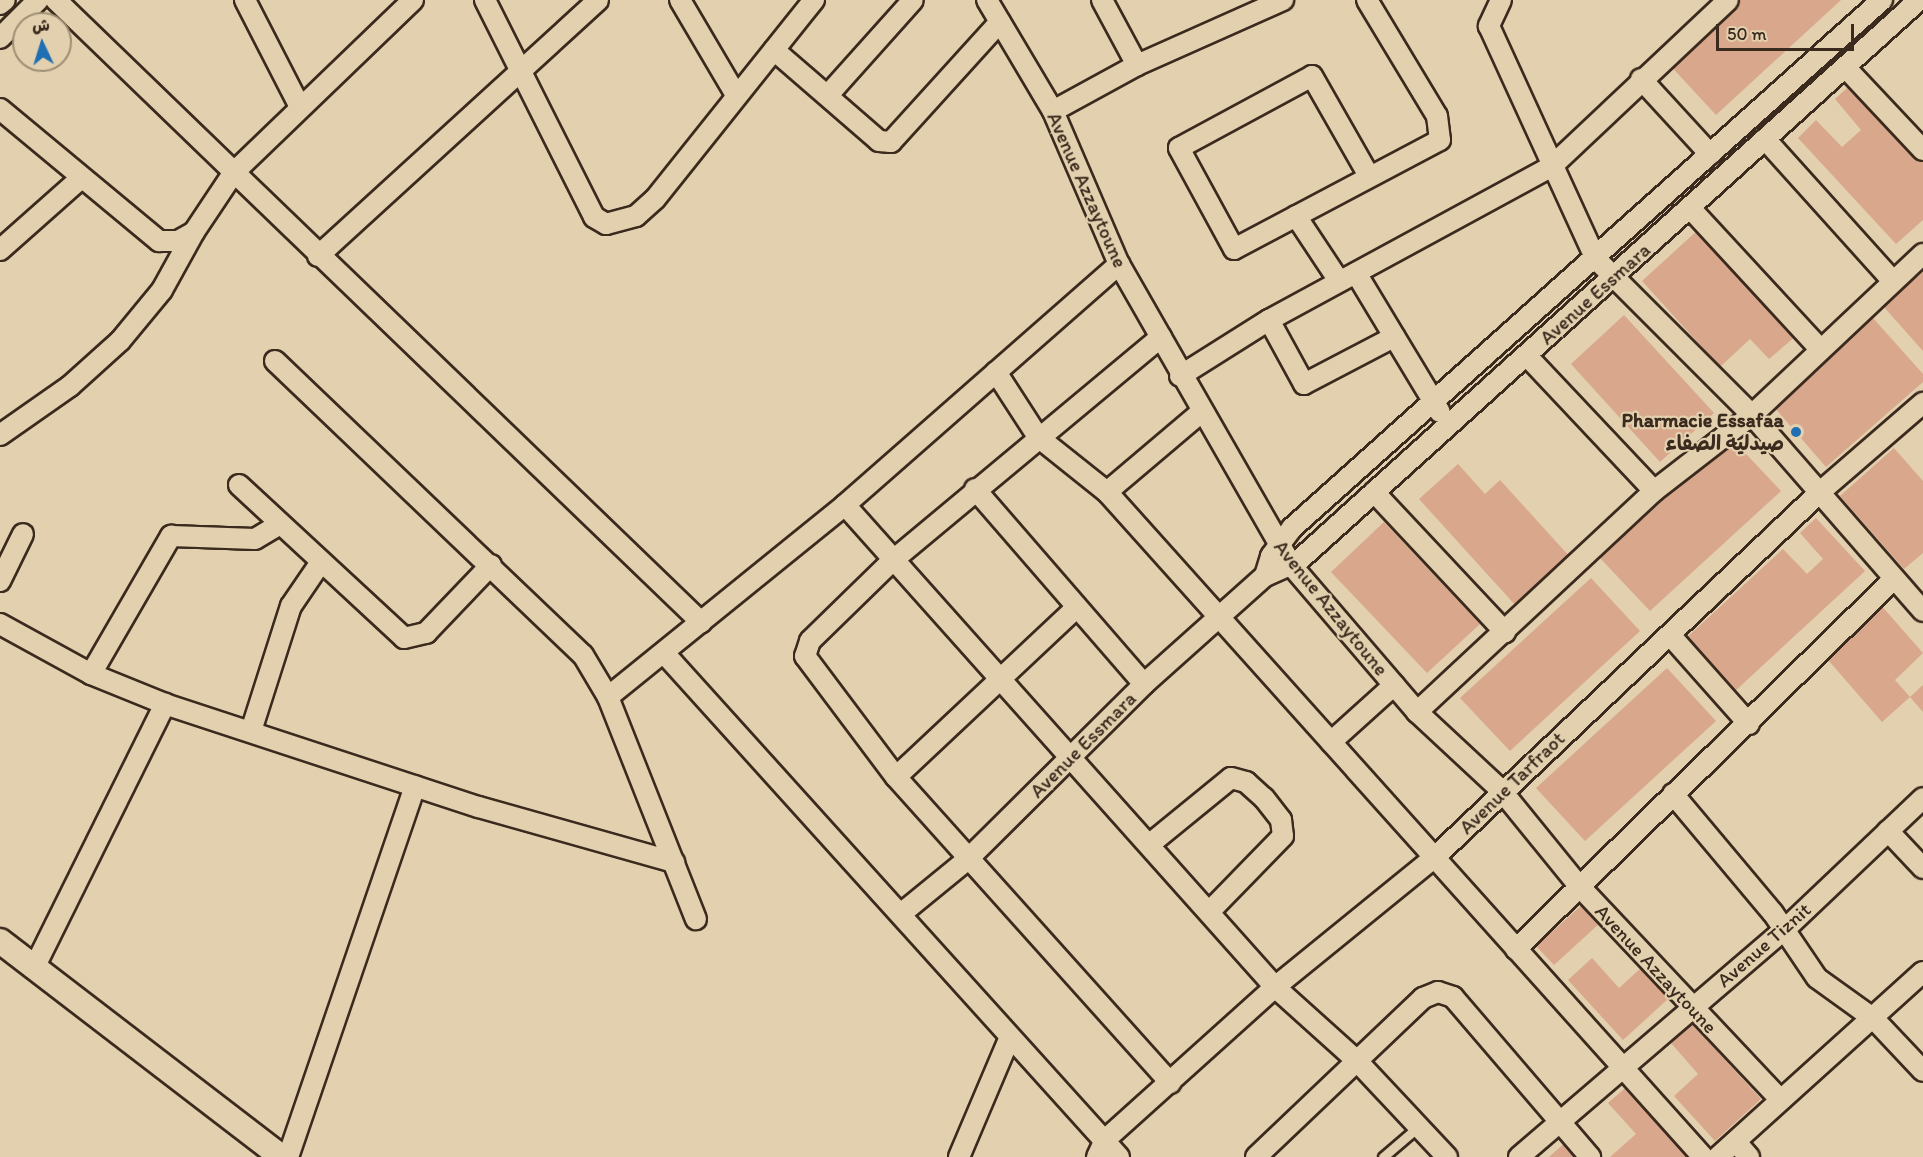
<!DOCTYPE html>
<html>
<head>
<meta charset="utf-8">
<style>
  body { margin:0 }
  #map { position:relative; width:1923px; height:1157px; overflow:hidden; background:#e2d0ae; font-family:Itim,"Playpen Sans Arabic",sans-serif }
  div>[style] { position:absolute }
  .building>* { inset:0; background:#d9a78c }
  .roads { filter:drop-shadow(2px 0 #3b2a1e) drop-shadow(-2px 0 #3b2a1e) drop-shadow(0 2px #3b2a1e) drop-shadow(0 -2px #3b2a1e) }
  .service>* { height:9px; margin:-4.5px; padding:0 4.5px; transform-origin:4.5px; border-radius:4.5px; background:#e2d0ae }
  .minor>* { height:20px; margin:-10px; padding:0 10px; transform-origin:10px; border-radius:10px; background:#e2d0ae }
  .tertiary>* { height:24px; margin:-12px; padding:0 12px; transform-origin:12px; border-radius:12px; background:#e2d0ae }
  .dots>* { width:16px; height:16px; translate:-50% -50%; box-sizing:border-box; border:3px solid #e2d0ae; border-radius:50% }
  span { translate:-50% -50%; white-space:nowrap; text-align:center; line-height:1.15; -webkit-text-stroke:4.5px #e2d0ae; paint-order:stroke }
  .street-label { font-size:20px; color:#3b2a1e }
  .poi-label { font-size:20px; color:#3b2a1e; font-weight:700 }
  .right { translate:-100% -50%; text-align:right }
  .north { position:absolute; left:12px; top:12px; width:60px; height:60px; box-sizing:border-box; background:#e2d0ae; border:2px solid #9f8e74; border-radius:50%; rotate:356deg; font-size:16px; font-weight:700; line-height:24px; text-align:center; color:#3b2a1e }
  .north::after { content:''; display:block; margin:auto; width:21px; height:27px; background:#1f6fb2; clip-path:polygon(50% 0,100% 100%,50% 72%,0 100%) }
  .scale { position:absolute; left:1716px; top:24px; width:138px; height:27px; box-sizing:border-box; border:3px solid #3b2a1e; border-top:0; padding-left:8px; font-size:18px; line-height:21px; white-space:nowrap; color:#3b2a1e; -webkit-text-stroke:4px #e2d0ae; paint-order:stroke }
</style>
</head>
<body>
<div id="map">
  <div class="building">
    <i style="clip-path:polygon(1734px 0,1841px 0,1716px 115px,1667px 62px)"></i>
    <i style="clip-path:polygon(1855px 81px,1923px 155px,1923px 220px,1896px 244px,1798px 138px,1816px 120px,1842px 147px,1861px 130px,1835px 99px)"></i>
    <i style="clip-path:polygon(1699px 229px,1796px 336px,1769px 359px,1750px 339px,1720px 367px,1642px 281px)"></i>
    <i style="clip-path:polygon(1923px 272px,1923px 351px,1883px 306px)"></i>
    <i style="clip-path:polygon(1624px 315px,1714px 413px,1660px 462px,1571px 364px)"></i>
    <i style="clip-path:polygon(1873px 318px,1923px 374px,1923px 382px,1826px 467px,1773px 406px)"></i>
    <i style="clip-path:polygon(1731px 438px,1781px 491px,1650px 611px,1600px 558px)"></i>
    <i style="clip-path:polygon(1894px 448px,1923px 481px,1923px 553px,1904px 569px,1840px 496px)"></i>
    <i style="clip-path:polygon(1458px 464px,1485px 494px,1500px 480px,1571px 558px,1517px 607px,1419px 499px)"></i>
    <i style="clip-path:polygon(1816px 518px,1865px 571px,1734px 692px,1685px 639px,1783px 549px,1807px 574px,1823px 559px,1800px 533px)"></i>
    <i style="clip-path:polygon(1384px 522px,1480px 624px,1427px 673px,1331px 572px)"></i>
    <i style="clip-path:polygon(1591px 578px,1640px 631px,1510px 751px,1460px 698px)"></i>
    <i style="clip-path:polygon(1879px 603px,1923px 653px,1895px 680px,1910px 697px,1882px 722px,1822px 653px)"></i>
    <i style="clip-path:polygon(1667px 668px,1716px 721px,1585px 841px,1536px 788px)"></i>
    <i style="clip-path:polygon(1923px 685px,1923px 712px,1910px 697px)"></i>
    <i style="clip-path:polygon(1583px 904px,1600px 923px,1554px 965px,1536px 946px)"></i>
    <i style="clip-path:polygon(1592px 958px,1619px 988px,1641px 968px,1669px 998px,1623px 1040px,1568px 980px)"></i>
    <i style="clip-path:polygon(1692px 1024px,1761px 1099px,1715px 1141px,1674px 1096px,1698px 1074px,1671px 1043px)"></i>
    <i style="clip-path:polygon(1630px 1084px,1697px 1157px,1610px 1157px,1636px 1134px,1608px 1103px)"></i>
    <i style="clip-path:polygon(1567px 1141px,1581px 1157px,1549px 1157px)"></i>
  </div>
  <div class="roads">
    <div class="service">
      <i style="left:1383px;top:1157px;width:46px;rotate:-40.6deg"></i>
    </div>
    <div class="minor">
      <i style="left:245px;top:0;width:118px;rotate:62.8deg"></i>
      <i style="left:413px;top:0;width:248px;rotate:136.1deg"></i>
      <i style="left:234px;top:172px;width:649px;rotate:43.94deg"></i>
      <i style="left:485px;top:0;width:243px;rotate:63.3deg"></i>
      <i style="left:594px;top:217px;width:14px;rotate:30deg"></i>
      <i style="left:606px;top:224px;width:31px;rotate:-15deg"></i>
      <i style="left:636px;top:216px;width:25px;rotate:-42deg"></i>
      <i style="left:655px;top:199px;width:255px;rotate:-51.4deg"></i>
      <i style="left:680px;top:0;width:110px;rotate:59.5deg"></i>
      <i style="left:987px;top:0;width:129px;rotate:59.3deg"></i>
      <i style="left:1053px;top:111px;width:167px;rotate:66.7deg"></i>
      <i style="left:1119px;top:264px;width:348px;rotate:60.2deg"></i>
      <i style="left:1292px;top:566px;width:192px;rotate:49.4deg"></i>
      <i style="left:1417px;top:712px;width:115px;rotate:42.9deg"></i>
      <i style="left:1501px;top:790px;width:124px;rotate:50.9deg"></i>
      <i style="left:1579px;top:886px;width:293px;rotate:46.7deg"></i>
      <i style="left:1102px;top:0;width:74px;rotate:61.7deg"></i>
      <i style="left:1367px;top:0;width:135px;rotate:58.9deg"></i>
      <i style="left:1437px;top:116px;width:24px;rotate:83deg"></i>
      <i style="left:1440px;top:140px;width:233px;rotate:152.1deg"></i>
      <i style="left:1234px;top:249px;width:115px;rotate:-118.6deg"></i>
      <i style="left:1179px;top:148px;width:151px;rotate:-28.4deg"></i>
      <i style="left:1312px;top:76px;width:115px;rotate:60.3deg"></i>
      <i style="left:1501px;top:0;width:29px;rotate:115deg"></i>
      <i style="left:1489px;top:26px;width:255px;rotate:65.4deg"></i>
      <i style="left:1595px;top:258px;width:222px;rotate:45deg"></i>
      <i style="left:1752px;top:415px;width:260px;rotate:48.9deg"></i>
      <i style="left:0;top:4px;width:6px;rotate:-39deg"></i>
      <i style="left:0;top:38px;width:54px;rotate:-45deg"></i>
      <i style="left:774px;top:50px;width:139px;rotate:40.9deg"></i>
      <i style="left:879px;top:141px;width:12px;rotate:5deg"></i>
      <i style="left:891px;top:142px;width:162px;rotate:-47.8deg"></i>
      <i style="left:1845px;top:67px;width:114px;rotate:46.8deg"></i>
      <i style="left:1641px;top:79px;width:102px;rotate:47.4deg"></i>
      <i style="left:828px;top:95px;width:127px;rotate:-48.2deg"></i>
      <i style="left:0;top:109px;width:207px;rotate:39.7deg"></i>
      <i style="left:159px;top:241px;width:19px"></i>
      <i style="left:178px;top:241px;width:18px;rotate:-29deg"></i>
      <i style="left:194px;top:232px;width:72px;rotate:-56.3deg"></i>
      <i style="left:234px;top:172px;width:248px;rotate:-136deg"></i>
      <i style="left:1053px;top:111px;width:96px;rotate:-28.7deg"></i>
      <i style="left:1137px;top:65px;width:160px;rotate:-24deg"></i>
      <i style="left:1765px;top:139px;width:190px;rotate:48deg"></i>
      <i style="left:1690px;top:208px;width:192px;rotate:47.3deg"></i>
      <i style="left:1296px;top:216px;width:78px;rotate:56.5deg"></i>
      <i style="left:0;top:250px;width:107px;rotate:-41.6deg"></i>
      <i style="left:318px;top:256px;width:379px;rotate:-42.4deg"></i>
      <i style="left:1356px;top:273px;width:162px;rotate:58.9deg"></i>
      <i style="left:1269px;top:320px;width:73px;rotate:61.3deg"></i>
      <i style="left:1304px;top:384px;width:102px;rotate:-27.6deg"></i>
      <i style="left:1161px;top:337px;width:349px;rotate:140.2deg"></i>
      <i style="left:893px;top:560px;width:116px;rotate:135.7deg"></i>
      <i style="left:810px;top:641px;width:16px;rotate:108deg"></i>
      <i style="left:805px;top:656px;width:151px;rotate:53.1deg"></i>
      <i style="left:896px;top:777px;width:411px;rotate:48.1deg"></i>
      <i style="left:1527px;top:356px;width:185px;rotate:46.7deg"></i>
      <i style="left:275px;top:361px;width:426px;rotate:43.7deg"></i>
      <i style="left:583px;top:655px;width:49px;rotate:59.2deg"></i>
      <i style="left:608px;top:697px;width:239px;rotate:68.4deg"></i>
      <i style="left:996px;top:372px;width:77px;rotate:57.1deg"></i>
      <i style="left:1038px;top:437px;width:88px;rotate:38.6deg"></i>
      <i style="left:1107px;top:492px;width:893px;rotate:48.13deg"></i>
      <i style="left:1180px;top:376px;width:105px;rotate:-32.2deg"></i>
      <i style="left:1269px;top:320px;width:321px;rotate:-28.5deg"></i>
      <i style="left:1551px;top:167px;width:243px;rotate:-43.3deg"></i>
      <i style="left:0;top:435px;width:85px;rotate:-35deg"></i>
      <i style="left:70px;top:386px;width:67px;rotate:-42deg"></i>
      <i style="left:120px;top:341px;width:66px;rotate:-50.5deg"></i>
      <i style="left:162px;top:290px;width:66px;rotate:-61.1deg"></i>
      <i style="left:239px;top:485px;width:225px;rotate:42.8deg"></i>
      <i style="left:404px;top:638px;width:23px;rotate:-13deg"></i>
      <i style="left:426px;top:633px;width:94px;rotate:-46.3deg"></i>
      <i style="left:975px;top:489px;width:258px;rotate:49.1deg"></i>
      <i style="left:1107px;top:492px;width:122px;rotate:-40.3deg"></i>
      <i style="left:1374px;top:492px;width:192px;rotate:46.9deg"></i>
      <i style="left:845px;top:505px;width:646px;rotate:48.26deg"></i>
      <i style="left:1275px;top:987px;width:109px;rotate:42deg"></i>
      <i style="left:1356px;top:1060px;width:133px;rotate:46.8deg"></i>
      <i style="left:1265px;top:576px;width:21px;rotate:-73deg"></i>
      <i style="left:1271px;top:556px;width:35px;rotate:-53deg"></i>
      <i style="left:1292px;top:528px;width:792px;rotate:-41.83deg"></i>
      <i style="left:0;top:581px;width:52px;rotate:-63.9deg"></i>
      <i style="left:0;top:624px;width:104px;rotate:28.8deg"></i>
      <i style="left:91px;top:674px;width:80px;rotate:22.1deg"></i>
      <i style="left:165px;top:704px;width:330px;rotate:18.2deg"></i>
      <i style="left:479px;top:807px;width:203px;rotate:15.8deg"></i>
      <i style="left:1670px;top:635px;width:119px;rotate:48.4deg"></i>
      <i style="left:664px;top:653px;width:679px;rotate:47.92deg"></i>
      <i style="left:91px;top:674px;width:160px;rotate:-59.9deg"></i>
      <i style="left:171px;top:536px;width:84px;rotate:2deg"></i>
      <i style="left:255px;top:539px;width:29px;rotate:-31deg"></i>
      <i style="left:608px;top:697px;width:305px;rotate:-39deg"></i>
      <i style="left:845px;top:505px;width:365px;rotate:-41.3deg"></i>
      <i style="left:1417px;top:712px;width:324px;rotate:-43deg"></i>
      <i style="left:1654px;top:491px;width:124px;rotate:-37.8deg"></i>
      <i style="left:1752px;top:415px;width:235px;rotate:-43.3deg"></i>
      <i style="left:251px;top:731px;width:131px;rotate:-72.3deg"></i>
      <i style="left:291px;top:606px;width:53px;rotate:-55.7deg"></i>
      <i style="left:1331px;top:742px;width:85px;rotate:-42.1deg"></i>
      <i style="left:896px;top:777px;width:248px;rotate:-43.2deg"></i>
      <i style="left:1673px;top:794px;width:155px;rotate:50deg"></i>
      <i style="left:1773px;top:913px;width:78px;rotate:55.9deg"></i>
      <i style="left:1817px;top:978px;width:70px;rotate:35.7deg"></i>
      <i style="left:1874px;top:1019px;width:71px;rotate:46.7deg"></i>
      <i style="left:1888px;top:831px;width:51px;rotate:46.6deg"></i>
      <i style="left:1150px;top:844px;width:104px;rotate:-39.2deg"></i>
      <i style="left:1231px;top:778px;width:16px;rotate:15deg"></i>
      <i style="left:1246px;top:782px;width:24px;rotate:42deg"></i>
      <i style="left:1264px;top:798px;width:28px;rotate:52deg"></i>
      <i style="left:1281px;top:820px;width:16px;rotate:83deg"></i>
      <i style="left:1283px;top:836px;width:105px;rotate:134.2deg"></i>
      <i style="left:902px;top:913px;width:85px;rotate:-39.3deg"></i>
      <i style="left:968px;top:859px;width:248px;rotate:-44.8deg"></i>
      <i style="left:1144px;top:684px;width:162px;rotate:-41.8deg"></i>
      <i style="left:1265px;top:576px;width:35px;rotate:-24deg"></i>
      <i style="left:1297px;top:562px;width:838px;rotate:-42.1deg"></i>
      <i style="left:1516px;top:949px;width:529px;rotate:-44.39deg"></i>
      <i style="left:34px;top:968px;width:295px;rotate:-63.6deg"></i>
      <i style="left:1736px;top:1142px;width:20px;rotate:49deg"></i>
      <i style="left:288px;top:1157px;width:392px;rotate:-71.1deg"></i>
      <i style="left:959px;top:1157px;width:130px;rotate:-67deg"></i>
      <i style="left:1097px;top:1157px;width:19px;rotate:-65deg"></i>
      <i style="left:1105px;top:1140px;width:229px;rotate:-42deg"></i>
      <i style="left:1275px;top:987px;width:206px;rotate:-39.1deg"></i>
      <i style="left:1435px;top:857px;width:529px;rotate:-43.47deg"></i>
      <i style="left:1819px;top:493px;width:138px;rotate:-40.9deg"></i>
      <i style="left:1256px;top:1157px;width:231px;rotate:-43.6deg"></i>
      <i style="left:1423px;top:998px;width:16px;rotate:-22deg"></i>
      <i style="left:1438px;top:992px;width:16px;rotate:18deg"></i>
      <i style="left:1453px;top:997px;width:211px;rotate:49.4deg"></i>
      <i style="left:1519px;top:1157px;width:348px;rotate:-40.6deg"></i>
      <i style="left:1783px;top:931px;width:193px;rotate:-43.5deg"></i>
      <i style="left:1718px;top:1157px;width:276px;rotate:-42.1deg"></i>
    </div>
    <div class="tertiary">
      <i style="left:0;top:941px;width:354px;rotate:37.5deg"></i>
    </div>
  </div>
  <div class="dots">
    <i style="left:1796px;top:432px;background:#1f6fb2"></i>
  </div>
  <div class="street-label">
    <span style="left:1087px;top:190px;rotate:66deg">Avenue Azzaytoune</span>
    <span style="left:1595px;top:294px;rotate:-42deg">Avenue Essmara</span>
    <span style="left:1331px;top:608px;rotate:51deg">Avenue Azzaytoune</span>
    <span style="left:1083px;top:745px;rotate:-45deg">Avenue Essmara</span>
    <span style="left:1512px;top:783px;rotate:-44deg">Avenue Tarfraot</span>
    <span style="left:1764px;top:945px;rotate:-41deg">Avenue Tiznit</span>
    <span style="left:1656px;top:969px;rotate:47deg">Avenue Azzaytoune</span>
  </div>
  <div class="poi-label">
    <span class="right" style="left:1784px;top:432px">Pharmacie Essafaa<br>صيدلية الصفاء</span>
  </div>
  <div class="north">ش</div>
  <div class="scale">50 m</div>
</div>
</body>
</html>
